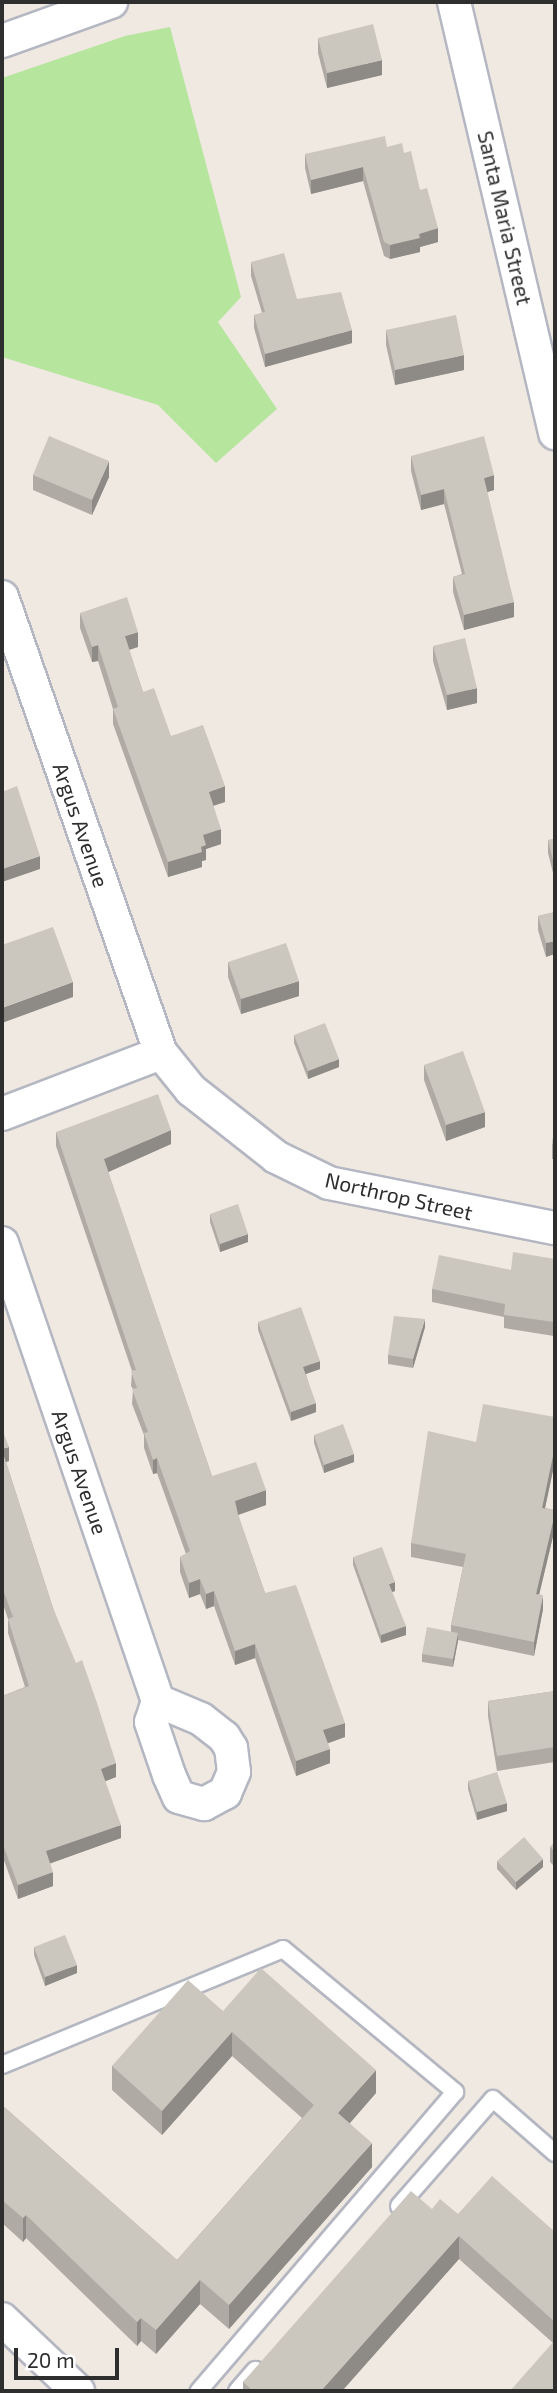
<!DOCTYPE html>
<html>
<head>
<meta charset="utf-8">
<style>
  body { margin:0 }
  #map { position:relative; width:557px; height:2393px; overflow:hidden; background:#efe9e1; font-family:"Exo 2",sans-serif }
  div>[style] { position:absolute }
  .green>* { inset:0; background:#b6e59e }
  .roads { filter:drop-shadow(2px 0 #b4b7c1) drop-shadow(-2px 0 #b4b7c1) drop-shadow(0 2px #b4b7c1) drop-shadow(0 -2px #b4b7c1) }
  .service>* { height:16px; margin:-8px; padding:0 8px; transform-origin:8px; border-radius:8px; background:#fff }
  .minor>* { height:32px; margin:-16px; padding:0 16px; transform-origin:16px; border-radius:16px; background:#fff }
  .wall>* { inset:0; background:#afaba4 }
  .shaded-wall>* { inset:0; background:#8e8b86 }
  .building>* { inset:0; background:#cbc7bf }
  span { translate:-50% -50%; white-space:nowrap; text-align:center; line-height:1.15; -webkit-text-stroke:5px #fff; paint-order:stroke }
  .street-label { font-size:21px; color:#2e2e2e }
  .frame { position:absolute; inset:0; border:4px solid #2e2e2e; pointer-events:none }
  .scale { position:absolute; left:14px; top:2348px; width:105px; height:32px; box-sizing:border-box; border:4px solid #2e2e2e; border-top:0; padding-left:9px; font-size:21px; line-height:24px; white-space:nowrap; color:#2e2e2e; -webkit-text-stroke:5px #fff; paint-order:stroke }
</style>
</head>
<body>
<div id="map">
  <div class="green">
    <i style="clip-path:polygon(170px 27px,241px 297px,218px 322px,277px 409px,216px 463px,158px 405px,2px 357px,2px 78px,125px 36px)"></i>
  </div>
  <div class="roads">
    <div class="service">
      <i style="left:2px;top:2065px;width:304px;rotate:-22.4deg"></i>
      <i style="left:283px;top:1949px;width:224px;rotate:39.7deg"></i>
      <i style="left:455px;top:2092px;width:394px;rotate:130.6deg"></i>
      <i style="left:399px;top:2206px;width:142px;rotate:-48.7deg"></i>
      <i style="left:493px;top:2099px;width:82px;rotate:41.1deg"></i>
      <i style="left:237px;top:2391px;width:28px;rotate:-49deg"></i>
    </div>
    <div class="minor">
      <i style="left:454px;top:2px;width:443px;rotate:76.8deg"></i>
      <i style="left:2px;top:41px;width:116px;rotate:-19.7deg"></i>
      <i style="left:2px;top:597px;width:483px;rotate:70.8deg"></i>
      <i style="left:161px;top:1053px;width:48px;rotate:51deg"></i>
      <i style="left:191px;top:1090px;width:108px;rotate:38.2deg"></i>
      <i style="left:276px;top:1157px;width:59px;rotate:26.1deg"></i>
      <i style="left:329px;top:1183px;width:230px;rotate:11.3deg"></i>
      <i style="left:2px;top:1114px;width:170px;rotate:-21deg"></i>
      <i style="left:2px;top:1243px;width:484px;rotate:71.2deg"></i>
      <i style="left:158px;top:1701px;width:22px;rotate:108deg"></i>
      <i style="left:151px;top:1722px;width:56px;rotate:71.2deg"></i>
      <i style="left:169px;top:1775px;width:24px;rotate:66deg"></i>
      <i style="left:179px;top:1797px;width:26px;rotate:16deg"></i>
      <i style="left:204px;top:1804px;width:24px;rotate:-28deg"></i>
      <i style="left:225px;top:1793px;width:23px;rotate:-67deg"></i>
      <i style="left:234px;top:1772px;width:24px;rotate:-97deg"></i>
      <i style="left:231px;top:1748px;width:13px;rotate:-122deg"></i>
      <i style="left:224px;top:1737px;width:29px;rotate:-142deg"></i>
      <i style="left:201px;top:1719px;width:47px;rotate:-157.3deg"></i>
      <i style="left:2px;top:2319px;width:105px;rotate:43.5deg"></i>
    </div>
  </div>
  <div class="wall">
    <i style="clip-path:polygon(318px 38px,382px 75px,327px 88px,318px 53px)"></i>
    <i style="clip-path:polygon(387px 147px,404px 153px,420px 190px,438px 242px,420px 247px,420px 252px,390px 259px,384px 256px,363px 181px,311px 194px,305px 168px,305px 154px)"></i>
    <i style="clip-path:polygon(251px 262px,297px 299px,352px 343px,265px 367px,254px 328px,254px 315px,262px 313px,251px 276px)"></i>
    <i style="clip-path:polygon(386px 330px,464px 370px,395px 385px,386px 345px)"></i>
    <i style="clip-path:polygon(411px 456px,494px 490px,487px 492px,514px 617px,464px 630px,453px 592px,453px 577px,462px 574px,444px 504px,421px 510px,411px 471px)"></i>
    <i style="clip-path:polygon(33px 475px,109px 477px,92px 515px,33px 490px)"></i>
    <i style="clip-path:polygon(80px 613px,138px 647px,129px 650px,143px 692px,171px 736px,225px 802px,213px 806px,221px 844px,206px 849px,206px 860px,202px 861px,202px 867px,168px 877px,113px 724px,113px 709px,98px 661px,92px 662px,80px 628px)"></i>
    <i style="clip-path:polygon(433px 646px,477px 703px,447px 710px,433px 661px)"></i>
    <i style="clip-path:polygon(555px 839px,555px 881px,548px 853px,548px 840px)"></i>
    <i style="clip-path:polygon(555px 912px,546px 957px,538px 930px,538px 916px)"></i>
    <i style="clip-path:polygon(228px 962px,299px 996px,241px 1014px,228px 977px)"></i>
    <i style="clip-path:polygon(294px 1035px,339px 1067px,308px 1079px,294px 1043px)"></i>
    <i style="clip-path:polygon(424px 1065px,485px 1127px,446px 1141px,424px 1080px)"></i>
    <i style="clip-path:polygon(555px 1126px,555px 1159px,552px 1159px,552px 1144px)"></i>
    <i style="clip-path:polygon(56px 1132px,171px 1144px,108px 1172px,212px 1476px,266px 1505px,238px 1515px,265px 1593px,345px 1737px,328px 1743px,330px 1763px,296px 1776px,255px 1658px,235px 1665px,214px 1606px,206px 1609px,200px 1594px,189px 1598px,180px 1572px,180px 1557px,186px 1554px,157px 1473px,153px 1474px,144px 1448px,144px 1435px,132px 1404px,133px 1389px,131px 1386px,132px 1371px,56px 1146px)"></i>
    <i style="clip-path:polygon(210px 1214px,248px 1242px,220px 1252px,210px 1222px)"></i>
    <i style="clip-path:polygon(555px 1259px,555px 1330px,554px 1336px,504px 1328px,504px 1317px,432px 1302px,432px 1289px)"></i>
    <i style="clip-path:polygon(258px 1322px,320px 1369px,306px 1374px,316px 1412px,291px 1421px,258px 1330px)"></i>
    <i style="clip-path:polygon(425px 1327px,413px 1368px,388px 1364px,388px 1355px)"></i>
    <i style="clip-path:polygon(555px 1417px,555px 1461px,545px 1508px,555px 1510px,555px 1528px,539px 1594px,543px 1609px,534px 1656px,458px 1640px,453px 1667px,422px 1662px,422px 1654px,451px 1632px,451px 1625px,463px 1567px,411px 1557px,411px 1543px,476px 1442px)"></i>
    <i style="clip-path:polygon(2px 1429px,9px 1461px,6px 1462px,53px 1608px,116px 1777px,105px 1781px,121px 1838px,50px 1863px,53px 1886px,18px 1899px,2px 1855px,2px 1696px,25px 1687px,8px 1633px,8px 1619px,2px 1601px)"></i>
    <i style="clip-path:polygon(314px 1435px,354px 1462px,324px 1473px,314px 1443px)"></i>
    <i style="clip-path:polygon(353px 1557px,395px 1591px,392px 1592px,406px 1635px,381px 1643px,353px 1565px)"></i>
    <i style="clip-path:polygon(555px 1691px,555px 1762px,497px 1771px,488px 1716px,488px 1701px)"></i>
    <i style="clip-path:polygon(468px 1781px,507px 1811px,477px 1820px,468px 1789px)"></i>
    <i style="clip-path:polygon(555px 1842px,555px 1867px,550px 1862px,550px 1847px)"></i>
    <i style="clip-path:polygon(497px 1861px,543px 1867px,516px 1890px,497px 1869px)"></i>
    <i style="clip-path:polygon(34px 1947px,77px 1973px,45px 1986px,34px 1955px)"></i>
    <i style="clip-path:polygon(223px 2011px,376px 2093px,349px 2123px,372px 2167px,229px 2329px,200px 2304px,156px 2354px,141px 2341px,137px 2346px,26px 2238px,23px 2242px,2px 2223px,2px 2105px,177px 2260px,302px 2118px,232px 2056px,162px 2135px,112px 2090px,112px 2066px)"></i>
    <i style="clip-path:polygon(432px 2209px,555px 2232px,555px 2391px,553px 2343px,459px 2259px,342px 2391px,243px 2391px,243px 2382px)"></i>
  </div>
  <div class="shaded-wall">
    <i style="clip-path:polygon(382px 60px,382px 75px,327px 88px,327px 73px)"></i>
    <i style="clip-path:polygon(363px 167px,363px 181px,311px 194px,311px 180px)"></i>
    <i style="clip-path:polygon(438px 228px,438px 242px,420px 247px,420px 252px,390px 259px,390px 245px,419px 234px)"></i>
    <i style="clip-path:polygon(352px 330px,352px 343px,265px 367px,265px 354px)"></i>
    <i style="clip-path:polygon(464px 355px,464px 370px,395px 385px,395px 370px)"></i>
    <i style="clip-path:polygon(109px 461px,109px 477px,92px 515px,92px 500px)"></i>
    <i style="clip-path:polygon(494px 475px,494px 490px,484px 493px,484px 478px)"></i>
    <i style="clip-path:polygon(444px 489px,444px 504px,421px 510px,421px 495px)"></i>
    <i style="clip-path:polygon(514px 602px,514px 617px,464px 630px,464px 615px)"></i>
    <i style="clip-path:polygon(138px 632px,138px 647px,125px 651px,125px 636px)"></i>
    <i style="clip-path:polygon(98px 645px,98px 661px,92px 662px,92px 647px)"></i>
    <i style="clip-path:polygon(477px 688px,477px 703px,447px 710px,447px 695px)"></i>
    <i style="clip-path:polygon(225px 786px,225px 802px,209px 807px,209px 792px)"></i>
    <i style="clip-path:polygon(221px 829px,221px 844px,206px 849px,206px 860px,202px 861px,202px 867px,168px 877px,168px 862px,203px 835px)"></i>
    <i style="clip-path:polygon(40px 856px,40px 869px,2px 882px,2px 869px)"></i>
    <i style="clip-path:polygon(555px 941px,555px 954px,546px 957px,546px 943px)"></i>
    <i style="clip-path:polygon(299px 981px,299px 996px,241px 1014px,241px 999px)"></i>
    <i style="clip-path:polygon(73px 982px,73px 997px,2px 1023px,2px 1008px)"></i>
    <i style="clip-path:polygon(339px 1059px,339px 1067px,308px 1079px,308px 1071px)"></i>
    <i style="clip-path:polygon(485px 1112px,485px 1127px,446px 1141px,446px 1125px)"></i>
    <i style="clip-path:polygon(171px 1130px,171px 1144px,104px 1174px,104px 1159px)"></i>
    <i style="clip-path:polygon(248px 1234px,248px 1242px,220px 1252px,220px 1244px)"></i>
    <i style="clip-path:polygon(425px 1319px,425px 1327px,413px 1368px,413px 1359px)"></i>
    <i style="clip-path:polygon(320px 1361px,320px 1369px,303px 1375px,303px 1367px)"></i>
    <i style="clip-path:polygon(316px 1403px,316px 1412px,291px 1421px,291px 1412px)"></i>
    <i style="clip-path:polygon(555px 1446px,555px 1461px,542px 1522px,542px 1508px)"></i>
    <i style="clip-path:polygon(9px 1447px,9px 1461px,2px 1463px,2px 1449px)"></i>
    <i style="clip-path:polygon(354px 1454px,354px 1462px,324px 1473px,324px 1465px)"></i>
    <i style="clip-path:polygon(157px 1458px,157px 1473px,153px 1474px,153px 1460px)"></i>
    <i style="clip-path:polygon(266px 1490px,266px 1505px,235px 1516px,235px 1501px)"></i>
    <i style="clip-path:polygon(555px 1513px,555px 1528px,536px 1608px,536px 1594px)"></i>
    <i style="clip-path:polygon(200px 1579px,200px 1594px,189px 1598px,189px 1583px)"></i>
    <i style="clip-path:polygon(395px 1582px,395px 1591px,389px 1593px,389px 1584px)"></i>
    <i style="clip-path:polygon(214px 1591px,214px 1606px,206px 1609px,206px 1594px)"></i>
    <i style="clip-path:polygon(543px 1595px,543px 1609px,534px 1656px,534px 1642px)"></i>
    <i style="clip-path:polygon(406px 1626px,406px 1635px,381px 1643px,381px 1635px)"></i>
    <i style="clip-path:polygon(458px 1633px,458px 1641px,453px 1667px,453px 1659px)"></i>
    <i style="clip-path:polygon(255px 1644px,255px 1658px,235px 1665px,235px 1651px)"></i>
    <i style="clip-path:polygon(345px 1723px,345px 1737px,323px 1745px,323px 1730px)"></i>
    <i style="clip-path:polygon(330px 1749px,330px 1763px,296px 1776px,296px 1761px)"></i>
    <i style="clip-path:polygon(116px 1763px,116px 1777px,101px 1783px,101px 1769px)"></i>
    <i style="clip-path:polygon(507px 1803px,507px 1811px,477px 1820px,477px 1812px)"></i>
    <i style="clip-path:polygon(121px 1825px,121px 1838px,46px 1865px,46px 1851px)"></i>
    <i style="clip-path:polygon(543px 1859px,543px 1867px,516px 1890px,516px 1882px)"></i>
    <i style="clip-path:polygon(53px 1872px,53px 1886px,18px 1899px,18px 1885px)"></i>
    <i style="clip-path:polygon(77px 1965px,77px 1973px,45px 1986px,45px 1977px)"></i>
    <i style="clip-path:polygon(232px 2032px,232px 2056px,162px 2135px,162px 2111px)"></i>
    <i style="clip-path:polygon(376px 2070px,376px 2093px,338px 2137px,338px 2113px)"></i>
    <i style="clip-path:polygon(372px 2143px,372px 2167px,229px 2329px,229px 2305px)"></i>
    <i style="clip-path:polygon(26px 2215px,26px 2238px,23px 2242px,23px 2218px)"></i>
    <i style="clip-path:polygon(459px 2236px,459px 2259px,342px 2391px,321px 2391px)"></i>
    <i style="clip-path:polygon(200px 2280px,200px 2304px,156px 2354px,156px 2330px)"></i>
    <i style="clip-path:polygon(141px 2318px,141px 2341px,137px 2346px,137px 2322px)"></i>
  </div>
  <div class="building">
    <i style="clip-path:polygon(373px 24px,382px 60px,327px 73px,318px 38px)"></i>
    <i style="clip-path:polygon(385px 136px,387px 147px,402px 143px,404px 153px,411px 151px,420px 190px,427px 188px,438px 228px,419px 234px,420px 238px,390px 245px,384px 242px,363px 167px,311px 180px,305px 154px)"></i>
    <i style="clip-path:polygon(284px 253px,297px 299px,341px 292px,352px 330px,265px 354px,254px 315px,265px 312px,251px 262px)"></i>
    <i style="clip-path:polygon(456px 315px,464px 355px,395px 370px,386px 330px)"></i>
    <i style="clip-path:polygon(49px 436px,109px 461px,92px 500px,33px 475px)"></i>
    <i style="clip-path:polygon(484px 436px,494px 475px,484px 478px,514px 602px,464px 615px,453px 577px,465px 574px,444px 489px,421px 495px,411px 456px)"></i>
    <i style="clip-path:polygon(127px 597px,138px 632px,125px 636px,143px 692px,154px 688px,171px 736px,203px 725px,225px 786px,209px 792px,221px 829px,203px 835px,206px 845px,201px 847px,202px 852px,168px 862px,113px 709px,118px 707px,98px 645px,92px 647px,80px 613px)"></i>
    <i style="clip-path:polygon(465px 638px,477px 688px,447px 695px,433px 646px)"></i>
    <i style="clip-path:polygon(17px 786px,40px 856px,2px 869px,2px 792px)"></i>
    <i style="clip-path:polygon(555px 839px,555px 868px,548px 840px)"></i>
    <i style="clip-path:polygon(555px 912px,555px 941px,546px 943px,538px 916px)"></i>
    <i style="clip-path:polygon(53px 927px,73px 982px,2px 1008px,2px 945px)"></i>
    <i style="clip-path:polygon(286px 943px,299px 981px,241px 999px,228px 962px)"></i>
    <i style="clip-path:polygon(325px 1023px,339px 1059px,308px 1071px,294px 1035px)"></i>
    <i style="clip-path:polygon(463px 1051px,485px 1112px,446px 1125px,424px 1065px)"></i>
    <i style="clip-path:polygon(158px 1094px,171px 1130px,104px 1159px,212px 1476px,256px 1462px,266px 1490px,235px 1501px,238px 1514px,265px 1593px,296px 1585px,345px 1723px,323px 1730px,330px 1749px,296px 1761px,255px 1644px,235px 1651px,214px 1591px,206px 1594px,200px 1579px,189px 1583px,180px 1557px,190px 1551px,157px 1458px,153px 1460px,144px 1433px,148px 1432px,132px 1389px,137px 1388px,131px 1371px,136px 1370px,56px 1132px)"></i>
    <i style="clip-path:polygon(555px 1126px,555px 1144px,552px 1144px)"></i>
    <i style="clip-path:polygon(238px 1204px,248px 1234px,220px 1244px,210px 1214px)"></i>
    <i style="clip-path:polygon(513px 1252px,555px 1259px,554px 1322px,504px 1315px,505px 1304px,432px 1289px,439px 1255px,511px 1270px)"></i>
    <i style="clip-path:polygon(301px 1307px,320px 1361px,303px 1367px,316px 1403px,291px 1412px,258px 1322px)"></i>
    <i style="clip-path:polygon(394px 1316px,425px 1319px,413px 1359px,388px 1355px)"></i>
    <i style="clip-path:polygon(483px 1404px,555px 1417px,555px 1446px,542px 1508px,555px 1510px,555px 1513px,536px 1594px,543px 1595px,534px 1642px,451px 1625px,466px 1554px,411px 1543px,428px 1431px,476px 1442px)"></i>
    <i style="clip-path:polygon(343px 1424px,354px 1454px,324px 1465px,314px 1435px)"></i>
    <i style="clip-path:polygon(2px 1429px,9px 1447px,2px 1449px)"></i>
    <i style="clip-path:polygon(2px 1450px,53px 1608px,76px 1663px,82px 1660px,97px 1703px,116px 1763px,101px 1769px,121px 1825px,46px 1851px,53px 1872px,18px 1885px,2px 1842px,2px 1696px,29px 1686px,8px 1619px,13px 1617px,2px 1587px)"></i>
    <i style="clip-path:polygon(382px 1547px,395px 1582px,389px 1584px,406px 1626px,381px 1635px,353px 1557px)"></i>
    <i style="clip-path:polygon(427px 1627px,458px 1633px,453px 1659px,422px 1654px)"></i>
    <i style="clip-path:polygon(555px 1691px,555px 1747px,497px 1756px,488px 1701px)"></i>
    <i style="clip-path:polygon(497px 1772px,507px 1803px,477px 1812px,468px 1781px)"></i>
    <i style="clip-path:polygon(524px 1837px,543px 1859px,516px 1882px,497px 1861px)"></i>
    <i style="clip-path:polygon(555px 1842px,555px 1852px,550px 1847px)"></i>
    <i style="clip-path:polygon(65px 1935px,77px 1965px,45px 1977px,34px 1947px)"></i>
    <i style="clip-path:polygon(261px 1968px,376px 2070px,338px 2113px,372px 2143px,229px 2305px,200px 2280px,156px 2330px,141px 2318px,137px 2322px,26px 2215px,23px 2218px,2px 2200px,2px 2105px,177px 2260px,314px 2105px,232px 2032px,162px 2111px,112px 2066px,188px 1980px,223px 2011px)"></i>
    <i style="clip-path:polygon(492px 2176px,555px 2232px,555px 2322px,459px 2236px,321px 2391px,253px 2391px,243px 2382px,411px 2191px,432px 2209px,440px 2199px,458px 2214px)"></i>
    <i style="clip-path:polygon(555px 2340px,555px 2391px,510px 2391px)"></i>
  </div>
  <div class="street-label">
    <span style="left:505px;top:218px;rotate:77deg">Santa Maria Street</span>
    <span style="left:81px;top:825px;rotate:71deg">Argus Avenue</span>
    <span style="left:399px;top:1196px;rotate:13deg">Northrop Street</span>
    <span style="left:80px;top:1472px;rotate:71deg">Argus Avenue</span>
  </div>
  <div class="frame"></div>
  <div class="scale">20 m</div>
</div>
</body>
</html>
